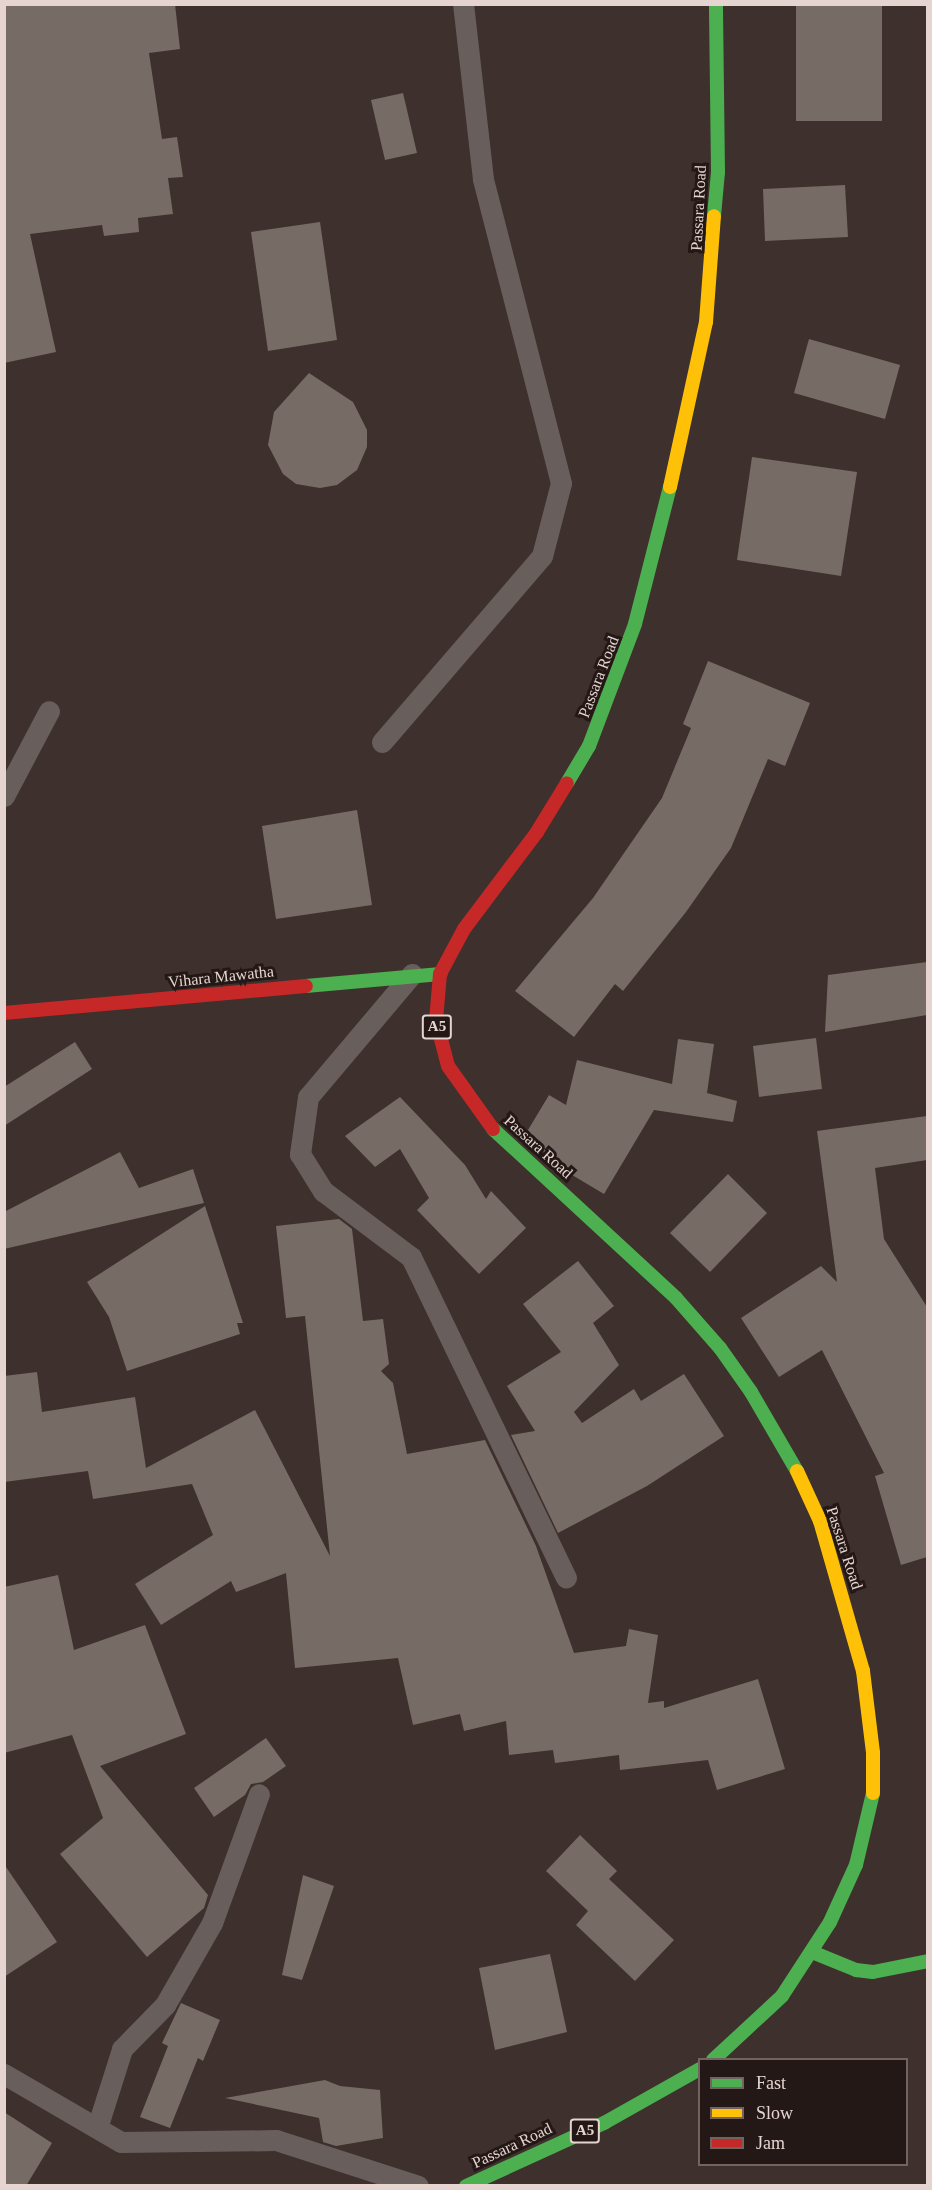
<!DOCTYPE html>
<html>
<head>
<meta charset="utf-8">
<style>
  body { margin:0 }
  #map { position:relative; width:932px; height:2190px; overflow:hidden; background:#3e302c; font-family:"Times New Roman",serif }
  div>[style] { position:absolute }
  .building>* { inset:0; background:#776b66 }
  .lane>* { height:21px; margin:-10.5px; padding:0 10.5px; transform-origin:10.5px; border-radius:10.5px; background:#685e5c }
  .fast>* { height:14px; margin:-7px; padding:0 7px; transform-origin:7px; border-radius:7px; background:#4caf50 }
  .slow>* { height:14px; margin:-7px; padding:0 7px; transform-origin:7px; border-radius:7px; background:#ffc107 }
  .jam>* { height:14px; margin:-7px; padding:0 7px; transform-origin:7px; border-radius:7px; background:#c62828 }
  span { translate:-50% -50%; white-space:nowrap; text-align:center; line-height:1.15; -webkit-text-stroke:6px #231815; paint-order:stroke }
  .shield-label span { padding:2px 4px; background:#231815; border:2px solid; border-radius:4px; -webkit-text-stroke-width:0 }
  .shield-label { font-size:15px; color:#e5d4d0; font-weight:700 }
  .street-label { font-size:16px; color:#e5d4d0 }
  .frame { position:absolute; inset:0; border:6px solid #e5d4d0; pointer-events:none }
  .legend { position:absolute; left:698px; top:2058px; width:210px; height:108px; box-sizing:border-box; background:#231815; border:2px solid #716360; margin:0; padding:8px 10px; list-style:none; font-size:18px; color:#e5d4d0 }
  .legend li { display:flex; align-items:center; gap:12px; height:30px }
  .legend b { width:30px; border:2px solid #716360 }
</style>
</head>
<body>
<div id="map">
  <div class="building">
    <i style="clip-path:polygon(4px 4px,175px 4px,180px 49px,149px 53px,162px 139px,177px 137px,183px 177px,168px 178px,173px 214px,138px 218px,139px 232px,104px 236px,102px 225px,30px 234px,56px 352px,4px 363px)"></i>
    <i style="clip-path:polygon(796px 4px,882px 4px,882px 121px,796px 121px)"></i>
    <i style="clip-path:polygon(403px 93px,417px 153px,385px 160px,371px 100px)"></i>
    <i style="clip-path:polygon(845px 185px,848px 237px,765px 241px,763px 189px)"></i>
    <i style="clip-path:polygon(320px 222px,337px 340px,268px 351px,251px 232px)"></i>
    <i style="clip-path:polygon(809px 339px,900px 365px,885px 419px,794px 393px)"></i>
    <i style="clip-path:polygon(309px 373px,353px 402px,367px 430px,367px 447px,357px 470px,337px 485px,320px 488px,296px 484px,283px 474px,268px 445px,274px 412px)"></i>
    <i style="clip-path:polygon(752px 457px,857px 472px,841px 576px,737px 560px)"></i>
    <i style="clip-path:polygon(708px 661px,810px 703px,785px 766px,768px 759px,731px 848px,686px 912px,623px 991px,615px 984px,574px 1037px,515px 991px,593px 898px,662px 798px,691px 728px,683px 724px)"></i>
    <i style="clip-path:polygon(357px 810px,372px 905px,276px 919px,262px 826px)"></i>
    <i style="clip-path:polygon(927px 962px,927px 1015px,825px 1032px,828px 975px)"></i>
    <i style="clip-path:polygon(816px 1038px,822px 1089px,759px 1097px,753px 1046px)"></i>
    <i style="clip-path:polygon(678px 1039px,714px 1044px,707px 1093px,737px 1101px,733px 1122px,654px 1110px,604px 1194px,562px 1169px,525px 1135px,549px 1095px,566px 1105px,577px 1060px,672px 1084px)"></i>
    <i style="clip-path:polygon(75px 1042px,92px 1069px,4px 1126px,4px 1087px)"></i>
    <i style="clip-path:polygon(400px 1097px,465px 1165px,486px 1199px,491px 1191px,526px 1228px,479px 1274px,417px 1210px,429px 1198px,400px 1149px,375px 1167px,345px 1136px)"></i>
    <i style="clip-path:polygon(927px 1116px,927px 1160px,875px 1168px,884px 1239px,927px 1307px,927px 1557px,901px 1565px,875px 1476px,884px 1473px,822px 1350px,779px 1377px,741px 1318px,821px 1266px,837px 1282px,817px 1131px)"></i>
    <i style="clip-path:polygon(120px 1152px,139px 1188px,193px 1169px,204px 1203px,4px 1249px,4px 1212px)"></i>
    <i style="clip-path:polygon(728px 1174px,767px 1213px,710px 1272px,670px 1233px)"></i>
    <i style="clip-path:polygon(205px 1206px,243px 1323px,237px 1323px,240px 1334px,127px 1371px,109px 1317px,87px 1282px)"></i>
    <i style="clip-path:polygon(339px 1219px,352px 1229px,363px 1321px,383px 1319px,389px 1364px,381px 1371px,393px 1383px,407px 1454px,485px 1440px,536px 1546px,574px 1653px,626px 1646px,629px 1629px,658px 1635px,648px 1703px,664px 1701px,664px 1708px,758px 1679px,785px 1769px,717px 1790px,708px 1760px,620px 1770px,619px 1755px,555px 1763px,553px 1750px,509px 1755px,506px 1721px,464px 1731px,460px 1714px,413px 1725px,398px 1658px,295px 1668px,286px 1573px,236px 1592px,231px 1581px,161px 1625px,135px 1584px,213px 1535px,192px 1484px,93px 1499px,88px 1471px,4px 1482px,4px 1376px,37px 1372px,42px 1412px,135px 1397px,146px 1468px,255px 1410px,330px 1556px,305px 1316px,286px 1318px,276px 1226px)"></i>
    <i style="clip-path:polygon(578px 1261px,614px 1306px,593px 1323px,619px 1365px,574px 1412px,582px 1423px,634px 1389px,641px 1401px,684px 1374px,724px 1436px,647px 1486px,558px 1533px,511px 1435px,535px 1431px,507px 1386px,561px 1352px,523px 1304px)"></i>
    <i style="clip-path:polygon(58px 1575px,74px 1650px,145px 1625px,186px 1734px,100px 1766px,208px 1895px,204px 1908px,147px 1957px,60px 1854px,103px 1818px,72px 1735px,4px 1753px,4px 1587px)"></i>
    <i style="clip-path:polygon(266px 1738px,286px 1766px,263px 1782px,251px 1784px,245px 1795px,214px 1817px,194px 1788px)"></i>
    <i style="clip-path:polygon(580px 1835px,617px 1871px,609px 1879px,674px 1940px,635px 1981px,576px 1925px,588px 1911px,546px 1871px)"></i>
    <i style="clip-path:polygon(4px 1864px,57px 1942px,4px 1977px)"></i>
    <i style="clip-path:polygon(303px 1875px,334px 1886px,302px 1980px,282px 1975px)"></i>
    <i style="clip-path:polygon(550px 1954px,567px 2032px,495px 2050px,479px 1968px)"></i>
    <i style="clip-path:polygon(181px 2003px,220px 2020px,203px 2061px,198px 2058px,170px 2128px,140px 2117px,168px 2046px,162px 2043px)"></i>
    <i style="clip-path:polygon(325px 2080px,340px 2086px,380px 2090px,383px 2138px,336px 2146px,323px 2142px,319px 2118px,225px 2098px)"></i>
    <i style="clip-path:polygon(4px 2112px,52px 2143px,26px 2186px,4px 2186px)"></i>
  </div>
  <div class="lane">
    <i style="left:382px;top:742px;width:245px;rotate:-49.3deg"></i>
    <i style="left:542px;top:556px;width:75px;rotate:-75.4deg"></i>
    <i style="left:561px;top:483px;width:314px;rotate:-104.4deg"></i>
    <i style="left:483px;top:179px;width:176px;rotate:-96.5deg"></i>
    <i style="left:4px;top:796px;width:96px;rotate:-62.1deg"></i>
    <i style="left:412px;top:974px;width:161px;rotate:130.2deg"></i>
    <i style="left:308px;top:1097px;width:58px;rotate:98deg"></i>
    <i style="left:300px;top:1154px;width:44px;rotate:58.1deg"></i>
    <i style="left:323px;top:1191px;width:110px;rotate:36.9deg"></i>
    <i style="left:411px;top:1257px;width:356px;rotate:64.2deg"></i>
    <i style="left:4px;top:2074px;width:135px;rotate:30.2deg"></i>
    <i style="left:121px;top:2142px;width:155px;rotate:-0.7deg"></i>
    <i style="left:276px;top:2140px;width:149px;rotate:17.9deg"></i>
    <i style="left:97px;top:2128px;width:83px;rotate:-72.4deg"></i>
    <i style="left:122px;top:2049px;width:62px;rotate:-45.7deg"></i>
    <i style="left:165px;top:2005px;width:95px;rotate:-60.2deg"></i>
    <i style="left:212px;top:1923px;width:137px;rotate:-70deg"></i>
  </div>
  <div class="fast">
    <i style="left:714px;top:216px;width:44px;rotate:-84.8deg"></i>
    <i style="left:718px;top:172px;width:168px;rotate:-90.7deg"></i>
    <i style="left:567px;top:783px;width:43px;rotate:-59.3deg"></i>
    <i style="left:589px;top:746px;width:130px;rotate:-69.3deg"></i>
    <i style="left:635px;top:624px;width:141px;rotate:-75.7deg"></i>
    <i style="left:306px;top:986px;width:135px;rotate:-5.1deg"></i>
    <i style="left:493px;top:1129px;width:249px;rotate:42.7deg"></i>
    <i style="left:676px;top:1298px;width:67px;rotate:48.7deg"></i>
    <i style="left:720px;top:1348px;width:54px;rotate:54.8deg"></i>
    <i style="left:751px;top:1392px;width:91px;rotate:59.8deg"></i>
    <i style="left:812px;top:1952px;width:48px;rotate:22.2deg"></i>
    <i style="left:856px;top:1970px;width:17px;rotate:7deg"></i>
    <i style="left:873px;top:1972px;width:56px;rotate:-11.3deg"></i>
    <i style="left:713px;top:2060px;width:94px;rotate:-42.8deg"></i>
    <i style="left:782px;top:1996px;width:88px;rotate:-57deg"></i>
    <i style="left:830px;top:1922px;width:63px;rotate:-65.5deg"></i>
    <i style="left:856px;top:1865px;width:74px;rotate:-76.7deg"></i>
    <i style="left:466px;top:2186px;width:152px;rotate:-24.5deg"></i>
    <i style="left:604px;top:2123px;width:110px;rotate:-29.4deg"></i>
  </div>
  <div class="slow">
    <i style="left:670px;top:487px;width:169px;rotate:-77.7deg"></i>
    <i style="left:706px;top:322px;width:106px;rotate:-85.7deg"></i>
    <i style="left:797px;top:1471px;width:55px;rotate:65.3deg"></i>
    <i style="left:820px;top:1521px;width:156px;rotate:74deg"></i>
    <i style="left:863px;top:1671px;width:83px;rotate:83deg"></i>
    <i style="left:873px;top:1753px;width:40px;rotate:90deg"></i>
  </div>
  <div class="jam">
    <i style="left:4px;top:1013px;width:303px;rotate:-5.1deg"></i>
    <i style="left:493px;top:1129px;width:77px;rotate:-125.5deg"></i>
    <i style="left:448px;top:1066px;width:48px;rotate:-104.6deg"></i>
    <i style="left:436px;top:1020px;width:46px;rotate:-85deg"></i>
    <i style="left:440px;top:974px;width:51px;rotate:-61.9deg"></i>
    <i style="left:464px;top:929px;width:121px;rotate:-53deg"></i>
    <i style="left:537px;top:832px;width:57px;rotate:-58.5deg"></i>
  </div>
  <div class="shield-label">
    <span style="left:437px;top:1027px">A5</span>
    <span style="left:585px;top:2131px">A5</span>
  </div>
  <div class="street-label">
    <span style="left:699px;top:208px;rotate:-87deg">Passara Road</span>
    <span style="left:599px;top:677px;rotate:-69deg">Passara Road</span>
    <span style="left:221px;top:977px;rotate:-6deg">Vihara Mawatha</span>
    <span style="left:538px;top:1147px;rotate:42deg">Passara Road</span>
    <span style="left:844px;top:1548px;rotate:72deg">Passara Road</span>
    <span style="left:512px;top:2146px;rotate:-25deg">Passara Road</span>
  </div>
  <div class="frame"></div>
  <ul class="legend">
  <li><b style="height:8px;background:#4caf50"></b>Fast</li>
  <li><b style="height:8px;background:#ffc107"></b>Slow</li>
  <li><b style="height:8px;background:#c62828"></b>Jam</li>
  </ul>
</div>
</body>
</html>
